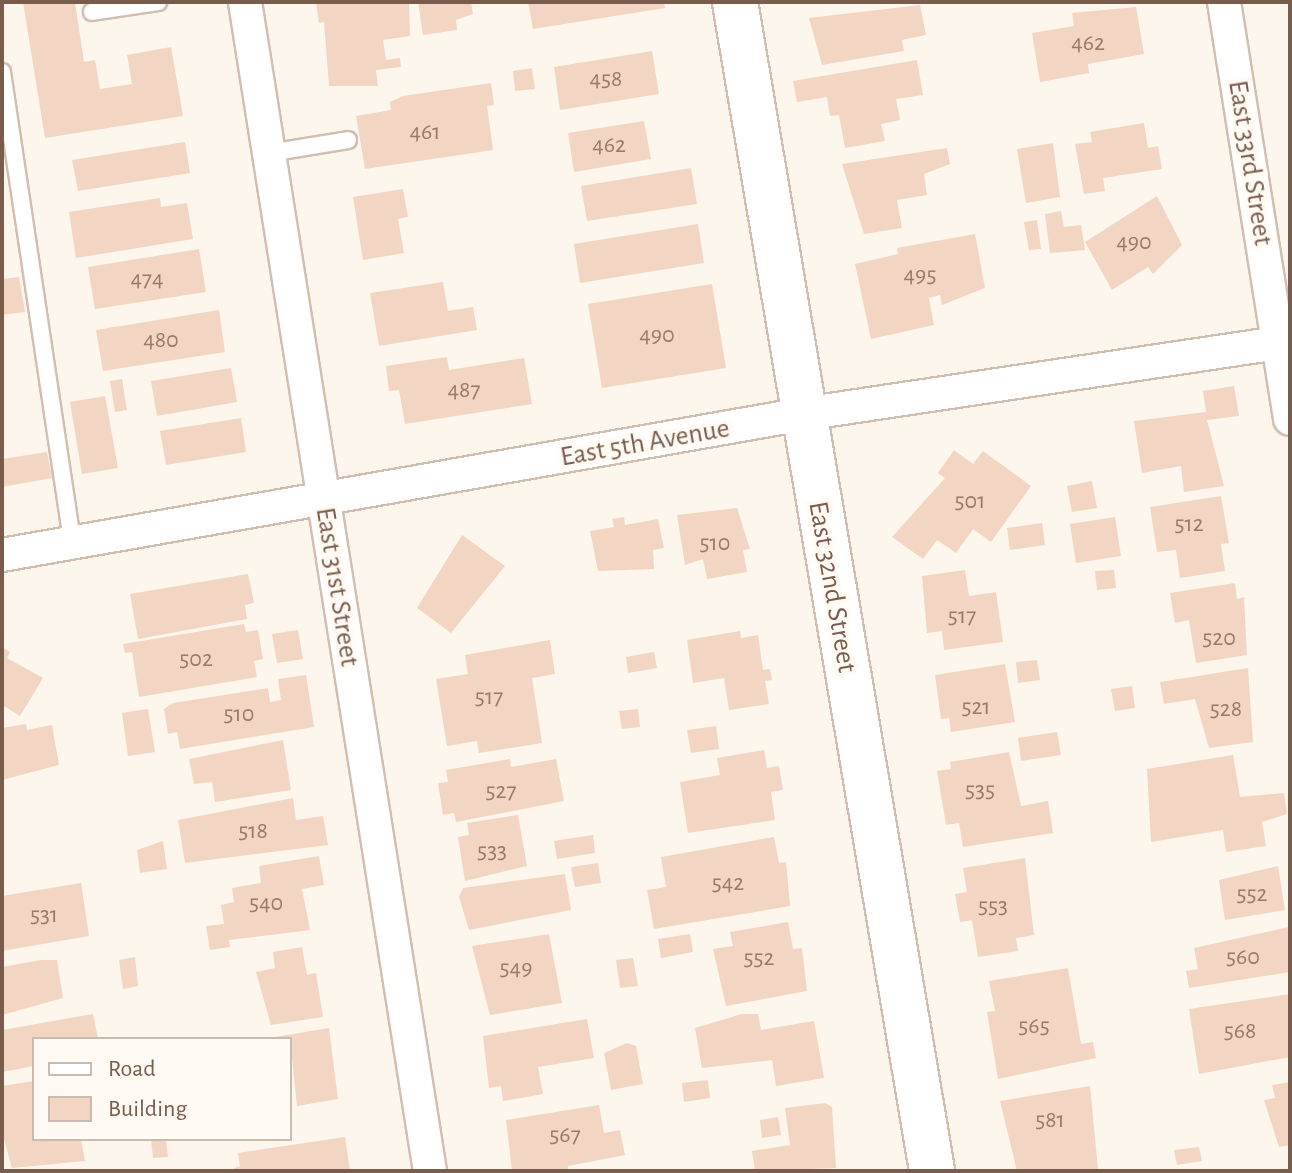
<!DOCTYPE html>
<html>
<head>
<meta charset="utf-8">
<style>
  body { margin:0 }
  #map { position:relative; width:1292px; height:1173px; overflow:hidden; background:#fdf6ec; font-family:"Alegreya Sans",sans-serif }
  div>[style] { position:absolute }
  .building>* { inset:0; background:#f3d5c3 }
  .roads { filter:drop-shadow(2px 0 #d1beb0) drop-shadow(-2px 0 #d1beb0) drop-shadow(0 2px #d1beb0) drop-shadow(0 -2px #d1beb0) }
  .lane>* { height:16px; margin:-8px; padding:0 8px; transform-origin:8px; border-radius:8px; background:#fff }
  .street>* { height:32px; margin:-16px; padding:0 16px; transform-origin:16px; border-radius:16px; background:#fff }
  .secondary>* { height:44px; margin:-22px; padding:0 22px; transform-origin:22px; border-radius:22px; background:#fff }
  span { translate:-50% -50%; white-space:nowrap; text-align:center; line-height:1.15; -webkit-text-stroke:8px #fffaf3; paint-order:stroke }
  .number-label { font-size:24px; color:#987a6a }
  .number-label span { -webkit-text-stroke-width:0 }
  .street-label { font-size:28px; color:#7a5c4d }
  .frame { position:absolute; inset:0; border:4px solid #7a5c4d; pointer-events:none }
  .legend { position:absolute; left:32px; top:1037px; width:260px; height:104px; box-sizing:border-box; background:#fffaf3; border:2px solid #cabbb1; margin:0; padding:10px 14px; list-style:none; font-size:24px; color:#7a5c4d }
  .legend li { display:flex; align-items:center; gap:16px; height:40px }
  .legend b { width:40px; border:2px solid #cabbb1 }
</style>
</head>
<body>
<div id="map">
  <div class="building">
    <i style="clip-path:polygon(23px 2px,75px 2px,84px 62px,95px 60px,100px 89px,132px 84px,127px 55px,171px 47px,183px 116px,45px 138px)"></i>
    <i style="clip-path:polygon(409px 2px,410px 36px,383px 40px,386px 60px,400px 58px,401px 67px,376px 70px,378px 86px,329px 86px,324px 22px,319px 23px,316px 3px)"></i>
    <i style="clip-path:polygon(418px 2px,471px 2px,473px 14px,456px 20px,457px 30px,423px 35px)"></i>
    <i style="clip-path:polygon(528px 2px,664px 2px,665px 8px,533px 29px)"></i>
    <i style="clip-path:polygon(920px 5px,926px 35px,902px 40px,904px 51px,822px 65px,809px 18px)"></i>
    <i style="clip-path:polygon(1136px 7px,1144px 54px,1088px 64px,1089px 73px,1040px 82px,1032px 33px,1074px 26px,1072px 13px)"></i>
    <i style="clip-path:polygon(652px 51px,659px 94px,560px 110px,554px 67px)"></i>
    <i style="clip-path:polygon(917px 60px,923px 95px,896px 99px,900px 120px,881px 124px,885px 141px,845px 148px,839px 115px,830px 116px,827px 97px,797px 102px,793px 81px)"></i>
    <i style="clip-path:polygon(532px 68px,535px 89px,515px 91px,513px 71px)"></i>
    <i style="clip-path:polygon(491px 83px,494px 105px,487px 106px,493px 150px,365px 169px,356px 116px,391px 110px,390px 102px,403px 96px)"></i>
    <i style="clip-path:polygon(644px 121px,651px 159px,574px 172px,568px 133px)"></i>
    <i style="clip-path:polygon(1144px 123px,1148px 148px,1158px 146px,1162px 169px,1103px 178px,1105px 191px,1084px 194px,1075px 144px,1092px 142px,1090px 132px)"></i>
    <i style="clip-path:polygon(185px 142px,190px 173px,78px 191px,72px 160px)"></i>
    <i style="clip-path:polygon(1053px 143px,1060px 197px,1026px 203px,1017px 149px)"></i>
    <i style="clip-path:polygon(947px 148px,950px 164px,924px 174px,927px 195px,897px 200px,902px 228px,864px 234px,842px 164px)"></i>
    <i style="clip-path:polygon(691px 168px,697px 204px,587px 221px,581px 186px)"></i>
    <i style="clip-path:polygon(403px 189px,408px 217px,398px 219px,404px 253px,363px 260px,353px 197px)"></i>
    <i style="clip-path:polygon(1157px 196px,1182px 245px,1153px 274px,1148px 267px,1112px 290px,1085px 242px)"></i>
    <i style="clip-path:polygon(160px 198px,161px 207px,187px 203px,193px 239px,76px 258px,69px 212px)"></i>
    <i style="clip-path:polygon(1061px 211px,1064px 227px,1081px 225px,1085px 250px,1050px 253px,1045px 214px)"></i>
    <i style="clip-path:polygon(1037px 220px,1041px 249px,1029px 250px,1024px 222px)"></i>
    <i style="clip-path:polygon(698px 224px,704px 263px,580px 283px,574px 244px)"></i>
    <i style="clip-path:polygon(975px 234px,985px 288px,942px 305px,940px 295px,929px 298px,934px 325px,871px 339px,855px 264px,898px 254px,897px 248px)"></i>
    <i style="clip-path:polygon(199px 249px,206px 292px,95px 309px,88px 267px)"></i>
    <i style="clip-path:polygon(19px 277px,25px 312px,2px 315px,2px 279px)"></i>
    <i style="clip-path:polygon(443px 282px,448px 311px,473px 307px,477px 330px,379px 346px,370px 293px)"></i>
    <i style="clip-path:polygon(712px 284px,726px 368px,602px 388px,588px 304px)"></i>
    <i style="clip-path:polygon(219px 310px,225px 352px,103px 371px,96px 330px)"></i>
    <i style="clip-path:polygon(447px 357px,449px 370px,524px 358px,532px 404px,405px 424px,399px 390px,389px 391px,386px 366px)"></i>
    <i style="clip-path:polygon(231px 368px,237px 402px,157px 416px,151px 381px)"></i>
    <i style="clip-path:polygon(122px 379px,127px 410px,115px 412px,110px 381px)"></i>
    <i style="clip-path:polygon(1234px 386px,1239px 416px,1207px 420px,1224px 486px,1184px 492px,1181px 466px,1142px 473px,1134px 421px,1206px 412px,1203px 391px)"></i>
    <i style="clip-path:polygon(105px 396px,118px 468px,82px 474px,70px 402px)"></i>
    <i style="clip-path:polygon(241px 418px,246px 452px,166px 465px,160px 431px)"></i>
    <i style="clip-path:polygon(954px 450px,973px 464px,983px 451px,1031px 486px,991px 542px,973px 529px,956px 553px,937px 540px,923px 559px,892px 537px,945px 478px,938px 473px)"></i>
    <i style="clip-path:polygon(47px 452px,52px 478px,2px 487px,2px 459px)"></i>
    <i style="clip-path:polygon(1092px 481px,1097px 508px,1072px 512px,1067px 486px)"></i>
    <i style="clip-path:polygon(1221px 496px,1229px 543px,1221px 544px,1225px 571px,1180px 578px,1176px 550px,1157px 552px,1150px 507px)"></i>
    <i style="clip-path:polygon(737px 508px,750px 549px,743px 550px,747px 572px,707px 579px,703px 559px,685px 565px,677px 515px)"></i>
    <i style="clip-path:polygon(624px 517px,625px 525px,658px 519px,664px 548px,653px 550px,654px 569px,598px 571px,590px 531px,614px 527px,612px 519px)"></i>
    <i style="clip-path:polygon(1115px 517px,1121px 556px,1076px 563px,1070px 524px)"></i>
    <i style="clip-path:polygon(1042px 523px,1045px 545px,1010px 550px,1007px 528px)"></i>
    <i style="clip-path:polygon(462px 535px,505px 566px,451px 633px,417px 608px)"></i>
    <i style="clip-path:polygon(965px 570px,969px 596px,996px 592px,1003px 642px,944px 650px,942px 631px,927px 633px,922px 576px)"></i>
    <i style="clip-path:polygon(1114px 570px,1116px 588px,1097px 590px,1095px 571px)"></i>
    <i style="clip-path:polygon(248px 574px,254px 603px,245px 605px,247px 619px,138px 639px,130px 594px)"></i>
    <i style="clip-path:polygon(1235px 583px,1237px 599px,1244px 597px,1247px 655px,1196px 663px,1189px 620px,1175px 623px,1170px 593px)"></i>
    <i style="clip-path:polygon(244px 624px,246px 632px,258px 630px,263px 659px,254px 661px,257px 677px,139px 697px,132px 652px,125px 653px,123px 644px)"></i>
    <i style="clip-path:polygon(298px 630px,303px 659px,277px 663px,272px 634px)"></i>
    <i style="clip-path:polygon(740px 631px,741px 638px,758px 635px,763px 670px,770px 669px,772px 680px,765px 681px,769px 704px,729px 710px,724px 678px,693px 683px,687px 640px)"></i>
    <i style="clip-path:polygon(550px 640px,555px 674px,532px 678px,542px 743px,479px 753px,477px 741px,447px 746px,436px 679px,468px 674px,465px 655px)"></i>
    <i style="clip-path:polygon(2px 647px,10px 652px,7px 658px,43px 678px,20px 716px,2px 705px)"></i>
    <i style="clip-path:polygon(654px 652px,657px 668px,628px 673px,626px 657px)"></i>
    <i style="clip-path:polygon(1037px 660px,1040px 680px,1018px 683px,1016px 662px)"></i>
    <i style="clip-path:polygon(1005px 664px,1015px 722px,951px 732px,949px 718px,941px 719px,935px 675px)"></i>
    <i style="clip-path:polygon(1248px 668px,1253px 742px,1209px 748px,1195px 699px,1164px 704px,1160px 682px)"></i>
    <i style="clip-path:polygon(306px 675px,314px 727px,180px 749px,177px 732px,168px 734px,164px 709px,173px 703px,268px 688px,270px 702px,281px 700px,278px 679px)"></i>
    <i style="clip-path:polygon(1132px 686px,1135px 708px,1115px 711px,1111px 689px)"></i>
    <i style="clip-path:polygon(148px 709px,155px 752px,128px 756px,122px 713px)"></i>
    <i style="clip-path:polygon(638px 709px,640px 727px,622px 729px,619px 711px)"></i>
    <i style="clip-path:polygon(26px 724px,27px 730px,52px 725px,59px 765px,2px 780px,2px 728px)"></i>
    <i style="clip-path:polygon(716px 726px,719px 749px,691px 753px,687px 730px)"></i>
    <i style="clip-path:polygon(1057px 732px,1061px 755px,1021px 761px,1018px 738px)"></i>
    <i style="clip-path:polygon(283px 740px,291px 790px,215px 802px,212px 782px,194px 784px,189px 759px)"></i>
    <i style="clip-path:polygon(764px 750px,767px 768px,779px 766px,783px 790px,771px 792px,775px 820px,688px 833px,680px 782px,720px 775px,717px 758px)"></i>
    <i style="clip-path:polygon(1009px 752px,1021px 806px,1048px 801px,1053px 833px,963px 847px,959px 823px,946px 825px,937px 771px,951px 769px,950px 762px)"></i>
    <i style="clip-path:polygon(1233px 755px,1240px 797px,1284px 793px,1287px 814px,1262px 822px,1266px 846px,1226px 852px,1223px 830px,1151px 842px,1147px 769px)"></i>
    <i style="clip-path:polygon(510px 759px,511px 767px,556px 759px,564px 801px,456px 822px,454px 813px,443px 815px,438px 783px,448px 782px,446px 770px)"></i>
    <i style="clip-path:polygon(293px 798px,296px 820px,323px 816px,328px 845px,185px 863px,178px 820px)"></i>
    <i style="clip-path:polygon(518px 815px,527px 866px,465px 881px,458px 837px,469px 835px,467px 823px)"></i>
    <i style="clip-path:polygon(593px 835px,595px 853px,557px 859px,554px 841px)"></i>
    <i style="clip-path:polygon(774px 837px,779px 863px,786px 862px,790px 906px,654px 929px,647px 890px,666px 887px,661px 857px)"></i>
    <i style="clip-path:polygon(163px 841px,167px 869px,140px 873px,137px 850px)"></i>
    <i style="clip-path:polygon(319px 856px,324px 885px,302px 889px,310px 930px,229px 940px,230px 947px,210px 950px,206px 926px,224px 924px,221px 905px,234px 902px,232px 888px,261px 883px,259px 866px)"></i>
    <i style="clip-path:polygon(1025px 858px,1034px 935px,1016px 938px,1018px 951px,978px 957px,972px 920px,960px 922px,955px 894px,967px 892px,963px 868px)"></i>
    <i style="clip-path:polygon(598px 863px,601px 883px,575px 887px,571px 867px)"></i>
    <i style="clip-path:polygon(1278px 866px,1285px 910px,1225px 920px,1219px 880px)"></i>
    <i style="clip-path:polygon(565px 874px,571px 910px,469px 930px,459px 897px,463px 888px)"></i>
    <i style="clip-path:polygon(81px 883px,89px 936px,2px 951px,2px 896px)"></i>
    <i style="clip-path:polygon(788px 922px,793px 949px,802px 948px,807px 991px,726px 1006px,713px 949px,733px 946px,730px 932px)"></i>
    <i style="clip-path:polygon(1289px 927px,1290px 972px,1189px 988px,1186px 971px,1198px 969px,1194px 948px)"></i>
    <i style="clip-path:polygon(549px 934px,562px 1003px,490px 1015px,472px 946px)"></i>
    <i style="clip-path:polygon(690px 934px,693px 952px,661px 958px,658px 939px)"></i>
    <i style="clip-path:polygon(302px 947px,307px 975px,316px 973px,323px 1017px,271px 1025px,256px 972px,275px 968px,273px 952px)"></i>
    <i style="clip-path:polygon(135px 957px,138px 986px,123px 989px,119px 960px)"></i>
    <i style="clip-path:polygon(633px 958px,638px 986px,620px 988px,616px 960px)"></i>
    <i style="clip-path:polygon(41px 960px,57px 960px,63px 998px,2px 1015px,2px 967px)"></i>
    <i style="clip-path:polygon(1068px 968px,1081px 1044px,1093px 1042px,1096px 1058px,998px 1079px,987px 1012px,995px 1011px,989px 981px)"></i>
    <i style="clip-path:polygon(1290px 994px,1290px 1057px,1199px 1074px,1189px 1009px)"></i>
    <i style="clip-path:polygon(93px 1014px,98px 1039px,34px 1039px,34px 1066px,2px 1072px,2px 1030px)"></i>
    <i style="clip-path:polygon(742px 1014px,758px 1014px,761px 1030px,814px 1021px,824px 1078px,776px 1086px,772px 1060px,702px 1068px,695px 1028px)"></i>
    <i style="clip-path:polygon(587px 1019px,594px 1058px,538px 1067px,543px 1094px,503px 1101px,501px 1086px,489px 1088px,483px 1036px)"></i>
    <i style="clip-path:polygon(329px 1028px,338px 1099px,297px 1106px,290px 1039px,275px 1037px)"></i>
    <i style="clip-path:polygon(627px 1043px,636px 1046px,643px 1084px,611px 1090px,604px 1053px)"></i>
    <i style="clip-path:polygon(708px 1080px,710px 1098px,684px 1102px,682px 1083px)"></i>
    <i style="clip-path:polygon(34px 1081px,34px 1139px,81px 1139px,85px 1161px,12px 1168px,2px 1132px,2px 1086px)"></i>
    <i style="clip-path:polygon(1290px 1082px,1290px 1145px,1279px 1147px,1264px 1100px,1275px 1098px,1272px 1085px)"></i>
    <i style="clip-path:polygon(1090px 1086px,1098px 1169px,1017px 1171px,1000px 1101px)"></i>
    <i style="clip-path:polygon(825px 1103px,832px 1107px,836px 1168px,755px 1171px,752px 1151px,790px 1145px,785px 1108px)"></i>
    <i style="clip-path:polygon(599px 1105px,604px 1133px,620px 1130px,625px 1155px,568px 1166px,568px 1171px,512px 1171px,506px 1120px)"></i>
    <i style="clip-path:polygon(778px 1117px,781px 1135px,762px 1138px,760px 1120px)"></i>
    <i style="clip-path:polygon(345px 1137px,350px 1171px,227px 1171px,240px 1166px,238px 1153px)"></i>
    <i style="clip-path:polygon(151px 1139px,166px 1139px,168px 1157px,153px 1158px)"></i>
    <i style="clip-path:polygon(1199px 1147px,1202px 1161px,1177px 1165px,1174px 1150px)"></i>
  </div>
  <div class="roads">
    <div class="lane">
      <i style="left:92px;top:12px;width:67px;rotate:-8.6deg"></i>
      <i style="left:2px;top:72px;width:476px;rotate:81.5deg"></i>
      <i style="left:269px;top:153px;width:80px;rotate:-9.3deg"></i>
    </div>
    <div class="street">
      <i style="left:245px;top:2px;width:1184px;rotate:81.01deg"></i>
      <i style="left:1224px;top:2px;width:422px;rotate:81deg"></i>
      <i style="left:2px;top:555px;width:813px;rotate:-9.98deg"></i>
      <i style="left:803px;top:414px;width:492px;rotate:-8.5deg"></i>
    </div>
    <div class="secondary">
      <i style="left:735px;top:2px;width:1185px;rotate:80.43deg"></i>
    </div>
  </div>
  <div class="number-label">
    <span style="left:1088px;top:44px">462</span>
    <span style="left:606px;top:80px">458</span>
    <span style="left:425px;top:133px">461</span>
    <span style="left:609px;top:146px">462</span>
    <span style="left:1134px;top:243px">490</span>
    <span style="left:920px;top:276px">495</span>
    <span style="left:147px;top:280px">474</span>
    <span style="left:657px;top:336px">490</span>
    <span style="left:161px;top:341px">480</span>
    <span style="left:464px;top:391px">487</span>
    <span style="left:970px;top:502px">501</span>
    <span style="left:1189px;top:525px">512</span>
    <span style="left:715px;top:544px">510</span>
    <span style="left:962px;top:617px">517</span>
    <span style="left:1219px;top:639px">520</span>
    <span style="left:196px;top:660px">502</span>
    <span style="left:489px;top:698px">517</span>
    <span style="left:976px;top:708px">521</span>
    <span style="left:1226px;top:710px">528</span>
    <span style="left:239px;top:715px">510</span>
    <span style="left:980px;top:791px">535</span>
    <span style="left:501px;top:792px">527</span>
    <span style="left:253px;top:832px">518</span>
    <span style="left:492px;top:852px">533</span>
    <span style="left:728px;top:884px">542</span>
    <span style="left:1252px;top:895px">552</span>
    <span style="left:266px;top:904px">540</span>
    <span style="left:993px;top:907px">553</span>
    <span style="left:44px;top:916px">531</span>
    <span style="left:1243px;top:958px">560</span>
    <span style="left:759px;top:959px">552</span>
    <span style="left:516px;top:969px">549</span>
    <span style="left:1034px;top:1027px">565</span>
    <span style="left:1240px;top:1032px">568</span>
    <span style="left:1050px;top:1121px">581</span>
    <span style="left:565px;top:1136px">567</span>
  </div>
  <div class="street-label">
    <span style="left:1250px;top:163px;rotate:81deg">East 33rd Street</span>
    <span style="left:645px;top:443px;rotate:-10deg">East 5th Avenue</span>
    <span style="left:337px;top:587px;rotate:81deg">East 31st Street</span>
    <span style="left:832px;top:587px;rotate:80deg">East 32nd Street</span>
  </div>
  <div class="frame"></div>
  <ul class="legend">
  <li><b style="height:10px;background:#fff"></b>Road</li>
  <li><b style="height:22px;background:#f3d5c3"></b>Building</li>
  </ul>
</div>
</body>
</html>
